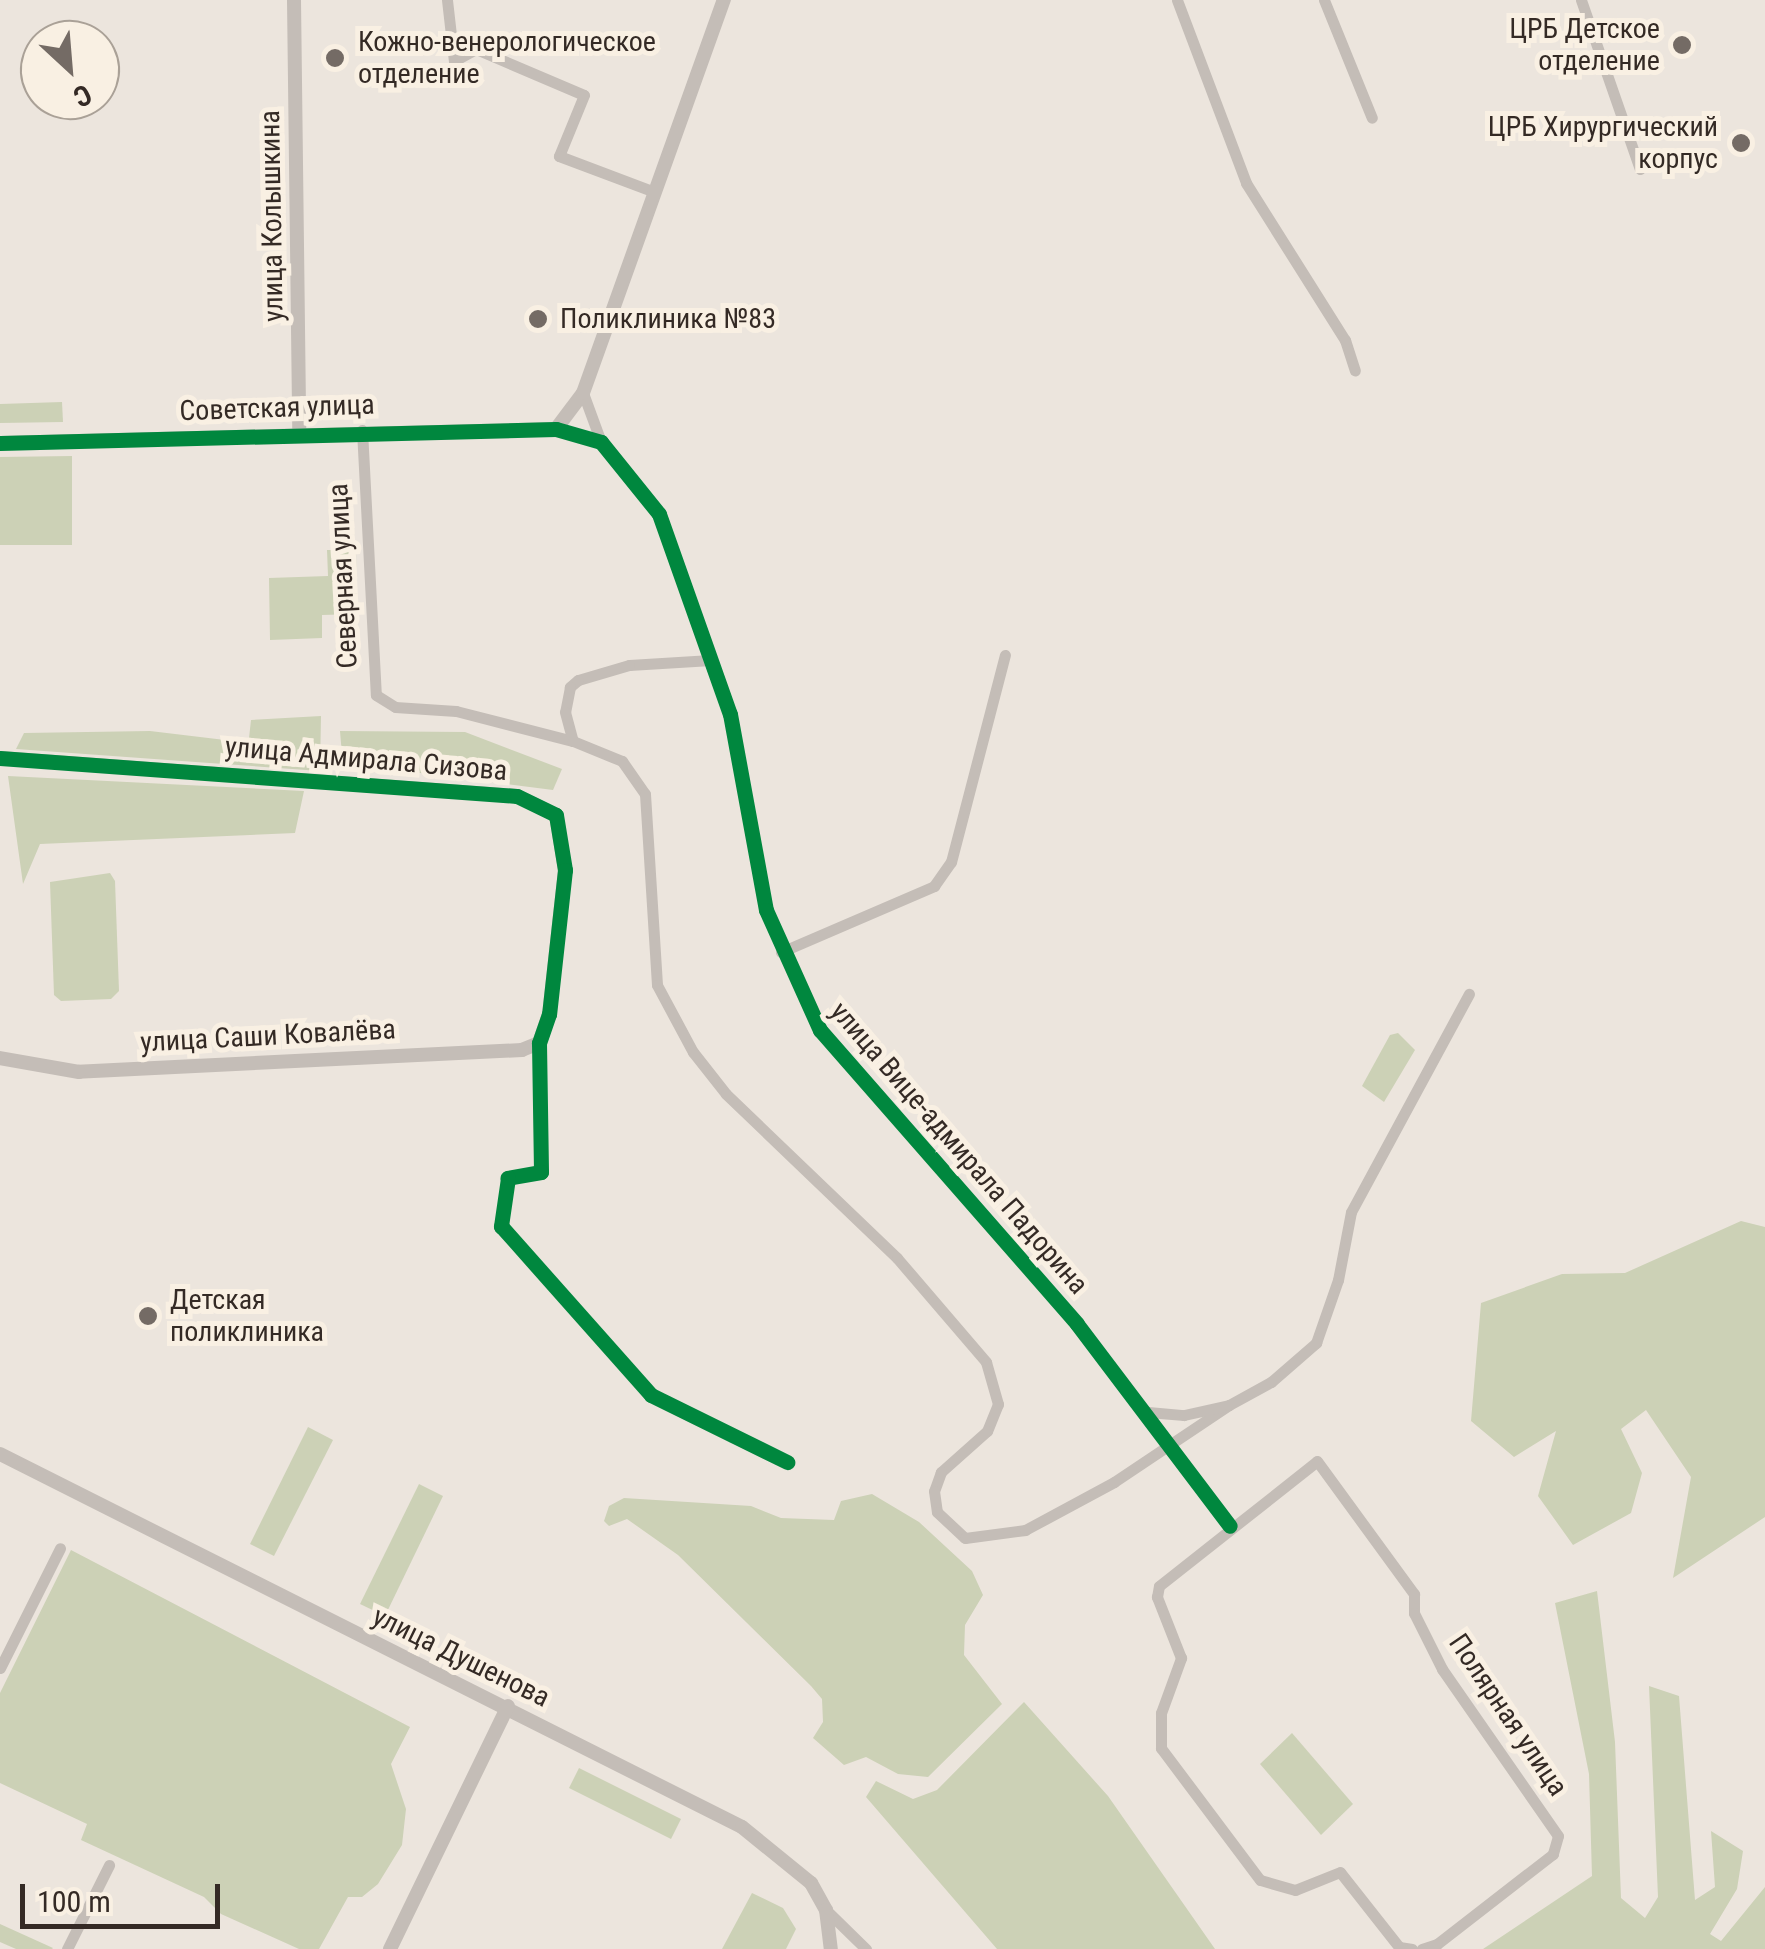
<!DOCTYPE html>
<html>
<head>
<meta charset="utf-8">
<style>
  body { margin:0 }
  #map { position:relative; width:1765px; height:1949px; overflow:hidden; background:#ece5dd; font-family:"Roboto Condensed",sans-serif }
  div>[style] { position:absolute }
  .green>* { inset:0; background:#ccd1b6 }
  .minor-tunnel>* { height:11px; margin-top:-5.5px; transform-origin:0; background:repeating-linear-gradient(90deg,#c7c0b8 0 11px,transparent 0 16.5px) }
  .minor>* { height:11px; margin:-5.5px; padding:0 5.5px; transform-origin:5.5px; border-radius:5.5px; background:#c4bdb7 }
  .tertiary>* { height:14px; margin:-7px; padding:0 7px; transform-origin:7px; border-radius:7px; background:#c4bdb7 }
  .cycleway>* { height:15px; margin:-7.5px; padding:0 7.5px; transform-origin:7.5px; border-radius:7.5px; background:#00873e }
  .dots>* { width:28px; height:28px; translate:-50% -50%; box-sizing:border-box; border:5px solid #f9f0e3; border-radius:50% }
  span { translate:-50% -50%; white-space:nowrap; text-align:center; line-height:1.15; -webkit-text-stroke:10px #f9f0e3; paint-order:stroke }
  .poi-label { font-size:28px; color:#342a25 }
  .right { translate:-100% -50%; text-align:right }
  .left { translate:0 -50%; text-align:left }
  .street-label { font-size:28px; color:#342a25 }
  .north { position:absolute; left:20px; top:20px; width:100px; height:100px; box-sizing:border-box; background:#f9f0e3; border:2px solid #aaa197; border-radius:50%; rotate:154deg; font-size:28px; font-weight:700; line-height:40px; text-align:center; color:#342a25 }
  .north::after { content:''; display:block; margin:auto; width:35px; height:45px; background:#746b65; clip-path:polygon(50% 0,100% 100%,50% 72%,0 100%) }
  .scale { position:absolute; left:20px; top:1884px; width:200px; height:45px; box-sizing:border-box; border:5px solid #342a25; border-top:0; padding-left:12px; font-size:30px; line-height:35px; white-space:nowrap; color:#342a25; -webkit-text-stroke:8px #f9f0e3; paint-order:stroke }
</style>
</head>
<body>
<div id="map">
  <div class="green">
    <i style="clip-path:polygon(62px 402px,63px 422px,0 423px,0 404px)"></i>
    <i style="clip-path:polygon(72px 456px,72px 545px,0 545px,0 457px)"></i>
    <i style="clip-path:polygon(327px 550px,356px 550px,357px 614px,322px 615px,322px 638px,270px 640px,269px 578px,328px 576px)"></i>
    <i style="clip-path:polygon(321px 716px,320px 771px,16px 749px,24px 733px,150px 731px,225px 740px,249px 738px,251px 720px)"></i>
    <i style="clip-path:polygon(340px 731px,465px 732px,562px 769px,553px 790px,420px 773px,342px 755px)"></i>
    <i style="clip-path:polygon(8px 776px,304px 791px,295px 833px,40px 844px,23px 884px)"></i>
    <i style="clip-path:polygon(110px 873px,115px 881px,119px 991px,111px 999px,61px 1001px,54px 995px,50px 882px)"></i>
    <i style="clip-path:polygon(1398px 1033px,1415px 1050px,1384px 1102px,1362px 1086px,1390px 1035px)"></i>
    <i style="clip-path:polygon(1741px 1221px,1765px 1227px,1765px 1517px,1673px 1578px,1691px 1477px,1646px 1410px,1621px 1429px,1642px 1473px,1631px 1513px,1573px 1545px,1538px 1496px,1556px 1431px,1514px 1457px,1471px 1421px,1481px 1303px,1562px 1274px,1625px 1273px)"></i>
    <i style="clip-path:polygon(308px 1427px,333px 1440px,274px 1556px,250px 1544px)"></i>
    <i style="clip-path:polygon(419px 1484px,443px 1496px,385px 1616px,360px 1604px)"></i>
    <i style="clip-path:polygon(872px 1494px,919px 1522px,972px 1571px,983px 1595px,965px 1625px,964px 1655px,1002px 1704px,928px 1777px,898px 1774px,866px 1757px,844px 1765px,813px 1738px,823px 1722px,822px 1699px,811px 1686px,678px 1555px,627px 1519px,609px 1526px,604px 1521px,609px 1506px,624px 1498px,751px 1506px,781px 1518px,834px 1520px,841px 1501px)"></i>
    <i style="clip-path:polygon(71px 1550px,410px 1727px,391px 1764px,406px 1809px,402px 1845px,378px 1884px,362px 1897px,348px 1897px,319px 1949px,299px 1949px,221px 1914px,204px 1897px,81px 1840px,87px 1824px,0 1783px,0 1693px)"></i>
    <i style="clip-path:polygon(1597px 1591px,1615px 1742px,1621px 1898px,1645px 1918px,1658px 1897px,1649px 1686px,1679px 1696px,1695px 1900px,1715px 1887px,1711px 1831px,1743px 1851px,1737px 1889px,1710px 1934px,1721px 1941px,1765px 1887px,1765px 1949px,1483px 1949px,1592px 1876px,1589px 1774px,1555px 1603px)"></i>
    <i style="clip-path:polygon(1024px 1702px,1108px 1796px,1215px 1949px,997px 1949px,866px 1797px,876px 1781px,913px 1799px,937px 1790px)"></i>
    <i style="clip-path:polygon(1292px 1733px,1353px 1804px,1321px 1835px,1260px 1764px)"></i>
    <i style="clip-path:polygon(579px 1768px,681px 1819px,671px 1839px,569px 1788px)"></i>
    <i style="clip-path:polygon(752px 1893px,783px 1908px,796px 1929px,786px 1949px,722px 1949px)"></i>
    <i style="clip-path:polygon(0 1924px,53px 1948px,52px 1949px,16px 1949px,0 1942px)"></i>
  </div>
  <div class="minor-tunnel">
    <i style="left:503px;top:1217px;width:25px;rotate:-83deg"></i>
  </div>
  <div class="minor">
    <i style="left:447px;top:0;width:61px;rotate:83.5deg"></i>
    <i style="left:454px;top:61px;width:25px;rotate:-29deg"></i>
    <i style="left:476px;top:49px;width:117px;rotate:23.1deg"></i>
    <i style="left:584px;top:95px;width:66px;rotate:112.3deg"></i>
    <i style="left:559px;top:156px;width:99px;rotate:20.6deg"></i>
    <i style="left:1177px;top:0;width:196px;rotate:69.3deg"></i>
    <i style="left:1246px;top:183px;width:186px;rotate:57.8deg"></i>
    <i style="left:1345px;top:340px;width:32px;rotate:72deg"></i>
    <i style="left:1324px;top:0;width:127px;rotate:67.9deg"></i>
    <i style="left:1581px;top:0;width:179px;rotate:70.8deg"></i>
    <i style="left:583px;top:393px;width:52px;rotate:69.8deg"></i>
    <i style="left:556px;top:429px;width:47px;rotate:16.1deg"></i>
    <i style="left:601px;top:442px;width:92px;rotate:51.1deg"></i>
    <i style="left:659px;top:514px;width:212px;rotate:70.5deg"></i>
    <i style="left:730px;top:714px;width:199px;rotate:79.6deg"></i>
    <i style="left:766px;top:910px;width:132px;rotate:65.8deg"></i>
    <i style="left:820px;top:1030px;width:390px;rotate:48.8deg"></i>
    <i style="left:1077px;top:1324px;width:253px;rotate:52.9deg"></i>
    <i style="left:362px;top:430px;width:265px;rotate:87deg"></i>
    <i style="left:376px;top:695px;width:22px;rotate:32deg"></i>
    <i style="left:395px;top:707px;width:61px;rotate:3.8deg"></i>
    <i style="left:456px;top:711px;width:121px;rotate:14.4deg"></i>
    <i style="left:711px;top:660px;width:82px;rotate:176.5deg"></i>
    <i style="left:629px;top:665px;width:53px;rotate:163.6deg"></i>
    <i style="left:578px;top:680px;width:11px;rotate:139deg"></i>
    <i style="left:570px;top:687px;width:25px;rotate:101deg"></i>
    <i style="left:565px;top:712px;width:30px;rotate:75deg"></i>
    <i style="left:573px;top:741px;width:53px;rotate:22.2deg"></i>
    <i style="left:622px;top:761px;width:40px;rotate:55.1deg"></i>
    <i style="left:645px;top:794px;width:191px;rotate:86.4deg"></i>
    <i style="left:657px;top:985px;width:76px;rotate:61.8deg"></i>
    <i style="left:693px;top:1052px;width:53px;rotate:51.8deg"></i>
    <i style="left:726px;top:1094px;width:237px;rotate:43.8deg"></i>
    <i style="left:897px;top:1258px;width:137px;rotate:49.4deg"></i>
    <i style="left:986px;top:1362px;width:44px;rotate:74.1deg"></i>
    <i style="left:998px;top:1404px;width:29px;rotate:112deg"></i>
    <i style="left:987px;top:1431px;width:62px;rotate:138.3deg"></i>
    <i style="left:941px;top:1472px;width:20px;rotate:110deg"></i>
    <i style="left:934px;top:1491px;width:21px;rotate:82deg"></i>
    <i style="left:937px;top:1512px;width:38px;rotate:43deg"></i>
    <i style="left:965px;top:1538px;width:61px;rotate:-7.6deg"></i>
    <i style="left:1025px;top:1530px;width:101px;rotate:-28.3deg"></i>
    <i style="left:1114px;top:1482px;width:138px;rotate:-33.8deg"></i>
    <i style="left:781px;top:952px;width:167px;rotate:-23.3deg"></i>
    <i style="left:934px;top:886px;width:29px;rotate:-55deg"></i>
    <i style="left:951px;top:862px;width:214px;rotate:-75.4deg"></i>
    <i style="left:506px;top:1192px;width:14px;rotate:-82deg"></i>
    <i style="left:508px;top:1178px;width:34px;rotate:-10deg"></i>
    <i style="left:541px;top:1172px;width:129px;rotate:-90.9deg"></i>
    <i style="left:503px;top:1217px;width:9px;rotate:103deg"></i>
    <i style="left:501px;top:1226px;width:226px;rotate:48.4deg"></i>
    <i style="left:651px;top:1395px;width:152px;rotate:26.2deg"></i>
    <i style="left:1148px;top:1412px;width:36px;rotate:5deg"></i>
    <i style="left:1184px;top:1415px;width:46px;rotate:-12.5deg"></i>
    <i style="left:1229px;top:1405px;width:48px;rotate:-28.7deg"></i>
    <i style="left:1271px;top:1382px;width:60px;rotate:-40.9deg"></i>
    <i style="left:1316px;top:1343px;width:67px;rotate:-70.8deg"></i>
    <i style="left:1338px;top:1280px;width:69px;rotate:-79.2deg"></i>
    <i style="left:1351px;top:1212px;width:248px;rotate:-61.6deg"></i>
    <i style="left:0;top:1668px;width:134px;rotate:-63.4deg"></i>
    <i style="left:826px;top:1910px;width:56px;rotate:44.3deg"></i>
    <i style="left:67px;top:1949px;width:94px;rotate:-63.4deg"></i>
    <i style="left:1412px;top:1949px;width:13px;rotate:-171deg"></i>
    <i style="left:1399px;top:1947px;width:95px;rotate:-128.2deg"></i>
    <i style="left:1340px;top:1872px;width:48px;rotate:158.2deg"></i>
    <i style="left:1295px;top:1890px;width:36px;rotate:-164deg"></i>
    <i style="left:1260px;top:1880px;width:165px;rotate:-126.9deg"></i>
    <i style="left:1161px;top:1748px;width:35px;rotate:-90deg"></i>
    <i style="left:1161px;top:1713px;width:59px;rotate:-70deg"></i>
    <i style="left:1181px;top:1658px;width:66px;rotate:-111.5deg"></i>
    <i style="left:1157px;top:1597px;width:11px;rotate:-80deg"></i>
    <i style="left:1159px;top:1586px;width:201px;rotate:-38.3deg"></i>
    <i style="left:1317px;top:1461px;width:165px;rotate:53.9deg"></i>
    <i style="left:1414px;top:1594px;width:19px;rotate:90deg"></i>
    <i style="left:1414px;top:1613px;width:63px;rotate:63.4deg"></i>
    <i style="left:1442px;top:1669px;width:203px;rotate:55.2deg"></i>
    <i style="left:1558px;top:1836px;width:19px;rotate:106deg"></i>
    <i style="left:1553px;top:1854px;width:147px;rotate:142.2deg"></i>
    <i style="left:1437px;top:1944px;width:16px;rotate:162deg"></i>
  </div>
  <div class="tertiary">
    <i style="left:294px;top:0;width:432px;rotate:89.3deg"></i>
    <i style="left:0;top:443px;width:556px;rotate:-1.44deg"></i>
    <i style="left:556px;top:429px;width:45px;rotate:-53.1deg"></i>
    <i style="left:583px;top:393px;width:418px;rotate:-70.3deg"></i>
    <i style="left:0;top:758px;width:518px;rotate:4.2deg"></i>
    <i style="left:517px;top:796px;width:43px;rotate:26deg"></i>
    <i style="left:556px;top:815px;width:56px;rotate:80.7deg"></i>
    <i style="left:565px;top:870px;width:145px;rotate:96.3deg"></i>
    <i style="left:549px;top:1014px;width:31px;rotate:109deg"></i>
    <i style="left:539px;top:1043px;width:18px;rotate:158deg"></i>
    <i style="left:522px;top:1050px;width:444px;rotate:177.2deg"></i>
    <i style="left:79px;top:1072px;width:80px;rotate:-170deg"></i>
    <i style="left:0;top:1454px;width:830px;rotate:26.69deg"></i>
    <i style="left:742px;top:1827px;width:89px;rotate:39.1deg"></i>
    <i style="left:811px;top:1883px;width:31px;rotate:61deg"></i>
    <i style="left:826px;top:1910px;width:39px;rotate:83deg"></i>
    <i style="left:390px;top:1949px;width:270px;rotate:-64.1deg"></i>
  </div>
  <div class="cycleway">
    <i style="left:0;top:443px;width:556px;rotate:-1.44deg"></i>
    <i style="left:556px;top:429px;width:47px;rotate:16.1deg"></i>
    <i style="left:601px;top:442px;width:92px;rotate:51.1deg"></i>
    <i style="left:659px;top:514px;width:212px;rotate:70.5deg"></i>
    <i style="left:730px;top:714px;width:199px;rotate:79.6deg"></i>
    <i style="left:766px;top:910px;width:132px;rotate:65.8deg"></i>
    <i style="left:820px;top:1030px;width:390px;rotate:48.8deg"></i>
    <i style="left:1077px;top:1324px;width:253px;rotate:52.9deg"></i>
    <i style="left:0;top:758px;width:518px;rotate:4.2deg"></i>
    <i style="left:517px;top:796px;width:43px;rotate:26deg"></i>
    <i style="left:556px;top:815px;width:56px;rotate:80.7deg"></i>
    <i style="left:565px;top:870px;width:145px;rotate:96.3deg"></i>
    <i style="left:549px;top:1014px;width:31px;rotate:109deg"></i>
    <i style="left:539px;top:1043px;width:129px;rotate:89.1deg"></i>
    <i style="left:541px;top:1172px;width:34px;rotate:170deg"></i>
    <i style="left:508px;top:1178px;width:49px;rotate:98.3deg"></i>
    <i style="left:501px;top:1226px;width:226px;rotate:48.4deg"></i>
    <i style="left:651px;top:1395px;width:152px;rotate:26.2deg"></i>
  </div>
  <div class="dots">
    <i style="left:1682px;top:45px;background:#746b65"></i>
    <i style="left:335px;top:58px;background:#746b65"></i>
    <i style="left:1741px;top:143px;background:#746b65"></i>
    <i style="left:538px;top:319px;background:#746b65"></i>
    <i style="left:148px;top:1316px;background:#746b65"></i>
  </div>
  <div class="poi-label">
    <span class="right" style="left:1660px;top:45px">ЦРБ Детское<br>отделение</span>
    <span class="left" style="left:358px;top:58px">Кожно-венерологическое<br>отделение</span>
    <span class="right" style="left:1718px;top:143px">ЦРБ Хирургический<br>корпус</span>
    <span class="left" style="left:560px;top:319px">Поликлиника №83</span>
    <span class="left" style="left:170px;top:1316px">Детская<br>поликлиника</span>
  </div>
  <div class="street-label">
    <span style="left:272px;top:216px;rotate:-91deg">улица Колышкина</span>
    <span style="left:277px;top:408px;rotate:-2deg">Советская улица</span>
    <span style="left:343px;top:576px;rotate:-93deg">Северная улица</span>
    <span style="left:366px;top:759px;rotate:5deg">улица Адмирала Сизова</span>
    <span style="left:268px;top:1036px;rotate:-3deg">улица Саши Ковалёва</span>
    <span style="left:959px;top:1148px;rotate:49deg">улица Вице-адмирала Падорина</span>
    <span style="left:461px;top:1657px;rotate:26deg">улица Душенова</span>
    <span style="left:1508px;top:1715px;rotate:56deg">Полярная улица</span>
  </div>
  <div class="north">С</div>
  <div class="scale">100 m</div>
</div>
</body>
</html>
